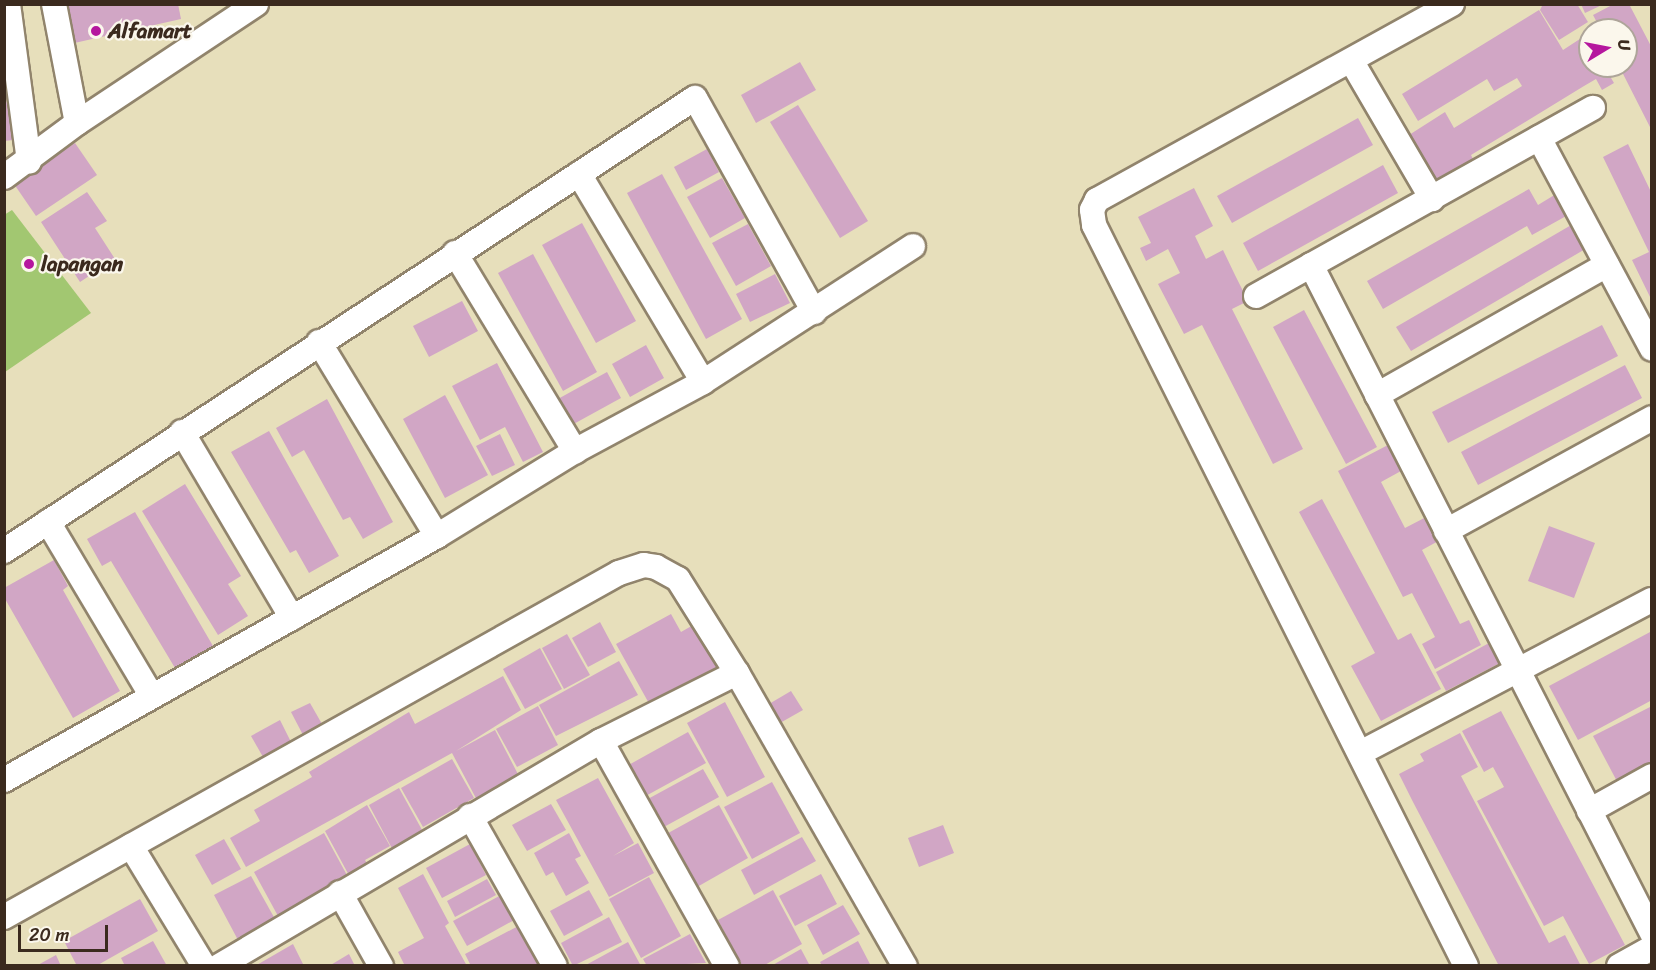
<!DOCTYPE html>
<html>
<head>
<meta charset="utf-8">
<style>
  body { margin:0 }
  #map { position:relative; width:1656px; height:970px; overflow:hidden; background:#e7dfbb; font-family:Sriracha,sans-serif }
  div>[style] { position:absolute }
  .green>* { inset:0; background:#a2c771 }
  .building>* { inset:0; background:#d1a6c5 }
  .roads { filter:drop-shadow(2px 0 #91846c) drop-shadow(-2px 0 #91846c) drop-shadow(0 2px #91846c) drop-shadow(0 -2px #91846c) }
  .minor>* { height:24px; margin:-12px; padding:0 12px; transform-origin:12px; border-radius:12px; background:#fff }
  .dots>* { width:16px; height:16px; translate:-50% -50%; box-sizing:border-box; border:3px solid #fbf7ec; border-radius:50% }
  span { translate:-50% -50%; white-space:nowrap; text-align:center; line-height:1.15; -webkit-text-stroke:4.5px #fbf7ec; paint-order:stroke }
  .poi-label { font-size:21px; color:#3b2a1e; font-weight:700 }
  .left { translate:0 -50%; text-align:left }
  .frame { position:absolute; inset:0; border:6px solid #3b2a1e; pointer-events:none }
  .north { position:absolute; left:1578px; top:18px; width:60px; height:60px; box-sizing:border-box; background:#fbf7ec; border:2px solid #aea59a; border-radius:50%; rotate:80deg; font-size:16px; font-weight:700; line-height:24px; text-align:center; color:#3b2a1e }
  .north::after { content:''; display:block; margin:auto; width:21px; height:27px; background:#b5179e; clip-path:polygon(50% 0,100% 100%,50% 72%,0 100%) }
  .scale { position:absolute; left:18px; top:925px; width:90px; height:27px; box-sizing:border-box; border:3px solid #3b2a1e; border-top:0; padding-left:8px; font-size:18px; line-height:21px; white-space:nowrap; color:#3b2a1e; -webkit-text-stroke:4px #fbf7ec; paint-order:stroke }
</style>
</head>
<body>
<div id="map">
  <div class="green">
    <i style="clip-path:polygon(12px 210px,91px 313px,5px 372px,4px 215px)"></i>
  </div>
  <div class="building">
    <i style="clip-path:polygon(61px 4px,178px 4px,181px 19px,70px 44px)"></i>
    <i style="clip-path:polygon(1543px 4px,1577px 4px,1588px 22px,1559px 40px,1540px 10px)"></i>
    <i style="clip-path:polygon(1581px 4px,1604px 4px,1585px 13px)"></i>
    <i style="clip-path:polygon(1614px 4px,1629px 4px,1652px 48px,1652px 131px,1619px 66px,1626px 66px,1626px 30px,1601px 30px,1593px 15px)"></i>
    <i style="clip-path:polygon(1539px 10px,1563px 50px,1586px 35px,1590px 42px,1590px 66px,1604px 66px,1614px 83px,1602px 90px,1596px 79px,1584px 86px,1471px 155px,1475px 163px,1439px 185px,1409px 135px,1445px 112px,1454px 128px,1522px 86px,1517px 78px,1494px 91px,1487px 79px,1418px 121px,1402px 94px)"></i>
    <i style="clip-path:polygon(800px 62px,816px 90px,756px 123px,741px 95px)"></i>
    <i style="clip-path:polygon(6px 99px,13px 140px,4px 141px,4px 100px)"></i>
    <i style="clip-path:polygon(798px 105px,868px 221px,840px 238px,770px 122px)"></i>
    <i style="clip-path:polygon(1358px 118px,1373px 145px,1232px 223px,1217px 196px)"></i>
    <i style="clip-path:polygon(75px 143px,97px 175px,36px 216px,14px 184px)"></i>
    <i style="clip-path:polygon(1628px 144px,1652px 194px,1652px 301px,1632px 260px,1649px 252px,1603px 157px)"></i>
    <i style="clip-path:polygon(707px 149px,719px 172px,686px 190px,674px 167px)"></i>
    <i style="clip-path:polygon(1383px 165px,1398px 193px,1258px 271px,1243px 243px)"></i>
    <i style="clip-path:polygon(662px 174px,742px 319px,706px 339px,627px 193px)"></i>
    <i style="clip-path:polygon(722px 178px,745px 218px,710px 238px,687px 197px)"></i>
    <i style="clip-path:polygon(1194px 188px,1213px 226px,1195px 236px,1206px 259px,1223px 250px,1235px 275px,1248px 301px,1232px 309px,1303px 449px,1273px 464px,1202px 325px,1184px 334px,1158px 284px,1180px 273px,1168px 249px,1146px 261px,1140px 248px,1151px 243px,1138px 217px)"></i>
    <i style="clip-path:polygon(1529px 189px,1538px 205px,1556px 194px,1568px 215px,1532px 235px,1527px 226px,1383px 309px,1367px 281px)"></i>
    <i style="clip-path:polygon(87px 192px,107px 221px,95px 228px,115px 259px,80px 282px,41px 222px)"></i>
    <i style="clip-path:polygon(582px 223px,636px 321px,596px 343px,542px 245px)"></i>
    <i style="clip-path:polygon(748px 224px,771px 266px,736px 286px,712px 243px)"></i>
    <i style="clip-path:polygon(1573px 224px,1587px 248px,1411px 351px,1396px 327px)"></i>
    <i style="clip-path:polygon(533px 254px,597px 372px,563px 391px,498px 273px)"></i>
    <i style="clip-path:polygon(775px 274px,790px 303px,750px 322px,736px 294px)"></i>
    <i style="clip-path:polygon(462px 301px,478px 331px,429px 357px,413px 326px)"></i>
    <i style="clip-path:polygon(1304px 310px,1377px 447px,1346px 464px,1273px 327px)"></i>
    <i style="clip-path:polygon(1602px 325px,1618px 356px,1448px 443px,1432px 412px)"></i>
    <i style="clip-path:polygon(646px 345px,664px 378px,630px 397px,612px 364px)"></i>
    <i style="clip-path:polygon(497px 363px,543px 452px,523px 462px,505px 427px,480px 440px,452px 386px)"></i>
    <i style="clip-path:polygon(1625px 365px,1642px 398px,1478px 485px,1461px 452px)"></i>
    <i style="clip-path:polygon(607px 372px,621px 398px,570px 426px,556px 400px)"></i>
    <i style="clip-path:polygon(445px 395px,488px 475px,445px 498px,403px 419px)"></i>
    <i style="clip-path:polygon(327px 399px,393px 522px,363px 539px,350px 517px,343px 520px,304px 450px,292px 457px,276px 428px)"></i>
    <i style="clip-path:polygon(269px 431px,339px 556px,309px 573px,296px 550px,290px 553px,231px 452px)"></i>
    <i style="clip-path:polygon(500px 434px,515px 465px,492px 476px,476px 446px)"></i>
    <i style="clip-path:polygon(1388px 445px,1401px 471px,1381px 482px,1405px 528px,1430px 515px,1442px 539px,1422px 550px,1460px 624px,1469px 620px,1481px 645px,1435px 669px,1422px 644px,1435px 637px,1412px 593px,1403px 597px,1338px 471px)"></i>
    <i style="clip-path:polygon(185px 484px,241px 576px,228px 584px,248px 616px,218px 635px,142px 511px)"></i>
    <i style="clip-path:polygon(1322px 499px,1398px 640px,1411px 633px,1441px 689px,1381px 721px,1351px 666px,1375px 653px,1299px 512px)"></i>
    <i style="clip-path:polygon(135px 512px,213px 646px,175px 668px,111px 561px,102px 566px,87px 539px)"></i>
    <i style="clip-path:polygon(1549px 526px,1595px 543px,1574px 598px,1528px 581px)"></i>
    <i style="clip-path:polygon(54px 560px,68px 586px,63px 590px,120px 691px,73px 718px,4px 597px,4px 588px)"></i>
    <i style="clip-path:polygon(671px 614px,681px 632px,695px 624px,719px 670px,651px 707px,616px 644px)"></i>
    <i style="clip-path:polygon(600px 622px,616px 652px,588px 667px,572px 638px)"></i>
    <i style="clip-path:polygon(1652px 631px,1652px 700px,1578px 740px,1549px 686px)"></i>
    <i style="clip-path:polygon(567px 634px,590px 675px,564px 689px,542px 648px)"></i>
    <i style="clip-path:polygon(1489px 643px,1500px 663px,1446px 691px,1436px 672px)"></i>
    <i style="clip-path:polygon(540px 648px,562px 689px,525px 709px,503px 669px)"></i>
    <i style="clip-path:polygon(619px 661px,638px 695px,556px 736px,539px 705px)"></i>
    <i style="clip-path:polygon(503px 676px,521px 710px,456px 751px,495px 730px,520px 778px,478px 802px,452px 753px,246px 867px,230px 838px,260px 821px,254px 810px,312px 777px,309px 772px,409px 712px,415px 724px)"></i>
    <i style="clip-path:polygon(791px 691px,803px 710px,780px 723px,769px 704px)"></i>
    <i style="clip-path:polygon(725px 702px,765px 777px,727px 797px,687px 723px)"></i>
    <i style="clip-path:polygon(310px 703px,322px 724px,303px 735px,291px 712px)"></i>
    <i style="clip-path:polygon(538px 706px,558px 745px,517px 767px,496px 729px)"></i>
    <i style="clip-path:polygon(1652px 706px,1652px 770px,1620px 787px,1593px 736px)"></i>
    <i style="clip-path:polygon(1501px 711px,1625px 945px,1589px 964px,1563px 916px,1544px 926px,1477px 801px,1504px 787px,1493px 767px,1484px 772px,1462px 731px)"></i>
    <i style="clip-path:polygon(280px 720px,291px 742px,263px 757px,251px 736px)"></i>
    <i style="clip-path:polygon(688px 732px,706px 763px,642px 798px,625px 767px)"></i>
    <i style="clip-path:polygon(1460px 733px,1478px 767px,1461px 776px,1549px 943px,1565px 935px,1581px 966px,1499px 966px,1413px 802px,1399px 774px,1424px 761px,1420px 754px)"></i>
    <i style="clip-path:polygon(452px 759px,474px 798px,423px 827px,401px 788px)"></i>
    <i style="clip-path:polygon(703px 769px,719px 797px,662px 828px,646px 800px)"></i>
    <i style="clip-path:polygon(598px 778px,634px 843px,613px 856px,638px 843px,654px 873px,609px 897px,556px 800px)"></i>
    <i style="clip-path:polygon(772px 782px,800px 833px,752px 859px,724px 807px)"></i>
    <i style="clip-path:polygon(399px 788px,427px 839px,396px 856px,369px 805px)"></i>
    <i style="clip-path:polygon(551px 804px,566px 830px,527px 851px,512px 825px)"></i>
    <i style="clip-path:polygon(367px 805px,390px 846px,365px 860px,370px 869px,351px 879px,325px 831px)"></i>
    <i style="clip-path:polygon(719px 805px,748px 858px,690px 891px,661px 837px)"></i>
    <i style="clip-path:polygon(943px 825px,954px 853px,919px 867px,908px 838px)"></i>
    <i style="clip-path:polygon(324px 833px,348px 877px,278px 916px,254px 872px)"></i>
    <i style="clip-path:polygon(569px 833px,581px 856px,575px 859px,589px 883px,566px 896px,553px 872px,546px 876px,534px 853px)"></i>
    <i style="clip-path:polygon(802px 837px,816px 861px,754px 895px,741px 870px)"></i>
    <i style="clip-path:polygon(224px 839px,241px 869px,212px 885px,195px 855px)"></i>
    <i style="clip-path:polygon(470px 844px,486px 875px,442px 898px,426px 868px)"></i>
    <i style="clip-path:polygon(423px 874px,449px 923px,445px 926px,467px 966px,405px 966px,398px 952px,424px 938px,398px 888px)"></i>
    <i style="clip-path:polygon(821px 874px,837px 904px,795px 926px,779px 896px)"></i>
    <i style="clip-path:polygon(251px 876px,275px 919px,238px 940px,214px 895px)"></i>
    <i style="clip-path:polygon(649px 877px,681px 936px,641px 958px,609px 899px)"></i>
    <i style="clip-path:polygon(487px 879px,496px 895px,455px 917px,447px 901px)"></i>
    <i style="clip-path:polygon(589px 890px,603px 915px,564px 936px,550px 911px)"></i>
    <i style="clip-path:polygon(773px 890px,802px 944px,763px 966px,742px 966px,718px 920px)"></i>
    <i style="clip-path:polygon(503px 894px,516px 919px,467px 946px,453px 921px)"></i>
    <i style="clip-path:polygon(140px 899px,158px 931px,96px 966px,77px 966px,64px 941px)"></i>
    <i style="clip-path:polygon(843px 905px,860px 934px,823px 955px,807px 925px)"></i>
    <i style="clip-path:polygon(609px 917px,622px 942px,573px 966px,561px 943px)"></i>
    <i style="clip-path:polygon(524px 923px,547px 966px,471px 966px,465px 954px)"></i>
    <i style="clip-path:polygon(690px 934px,706px 963px,647px 966px,643px 959px)"></i>
    <i style="clip-path:polygon(153px 941px,167px 966px,125px 966px,121px 958px)"></i>
    <i style="clip-path:polygon(858px 941px,871px 966px,822px 966px,820px 962px)"></i>
    <i style="clip-path:polygon(628px 942px,641px 966px,584px 966px)"></i>
    <i style="clip-path:polygon(293px 944px,304px 966px,255px 966px)"></i>
    <i style="clip-path:polygon(801px 949px,810px 966px,771px 966px)"></i>
    <i style="clip-path:polygon(349px 954px,355px 966px,329px 966px)"></i>
    <i style="clip-path:polygon(56px 955px,61px 966px,36px 966px)"></i>
  </div>
  <div class="roads">
    <div class="minor">
      <i style="left:8px;top:4px;width:159px;rotate:82.4deg"></i>
      <i style="left:54px;top:4px;width:121px;rotate:79.1deg"></i>
      <i style="left:1452px;top:4px;width:406px;rotate:151.1deg"></i>
      <i style="left:1097px;top:200px;width:11px;rotate:117deg"></i>
      <i style="left:1092px;top:210px;width:15px;rotate:82deg"></i>
      <i style="left:1094px;top:225px;width:829px;rotate:63.34deg"></i>
      <i style="left:1352px;top:62px;width:159px;rotate:59.7deg"></i>
      <i style="left:1539px;top:138px;width:239px;rotate:61.8deg"></i>
      <i style="left:579px;top:174px;width:242px;rotate:59.2deg"></i>
      <i style="left:4px;top:177px;width:91px;rotate:-36.5deg"></i>
      <i style="left:77px;top:123px;width:215px;rotate:-33.6deg"></i>
      <i style="left:455px;top:253px;width:232px;rotate:58.8deg"></i>
      <i style="left:1311px;top:265px;width:750px;rotate:62.96deg"></i>
      <i style="left:1256px;top:296px;width:386px;rotate:-29.2deg"></i>
      <i style="left:319px;top:342px;width:227px;rotate:58.7deg"></i>
      <i style="left:1377px;top:395px;width:264px;rotate:-29.5deg"></i>
      <i style="left:182px;top:432px;width:216px;rotate:59.4deg"></i>
      <i style="left:48px;top:522px;width:201px;rotate:59.2deg"></i>
      <i style="left:1446px;top:531px;width:235px;rotate:-28.7deg"></i>
      <i style="left:4px;top:551px;width:826px;rotate:-33.25deg"></i>
      <i style="left:695px;top:98px;width:245px;rotate:60.9deg"></i>
      <i style="left:601px;top:741px;width:258px;rotate:60.8deg"></i>
      <i style="left:1362px;top:752px;width:327px;rotate:-27.7deg"></i>
      <i style="left:4px;top:780px;width:497px;rotate:-29.4deg"></i>
      <i style="left:437px;top:536px;width:162px;rotate:-31.6deg"></i>
      <i style="left:575px;top:451px;width:145px;rotate:-28.3deg"></i>
      <i style="left:703px;top:382px;width:250px;rotate:-32.9deg"></i>
      <i style="left:1589px;top:811px;width:72px;rotate:-29.1deg"></i>
      <i style="left:470px;top:816px;width:172px;rotate:60.5deg"></i>
      <i style="left:131px;top:846px;width:140px;rotate:58.7deg"></i>
      <i style="left:340px;top:893px;width:84px;rotate:60.7deg"></i>
      <i style="left:4px;top:917px;width:705px;rotate:-29.22deg"></i>
      <i style="left:619px;top:573px;width:26px;rotate:-18deg"></i>
      <i style="left:644px;top:565px;width:12px;rotate:9deg"></i>
      <i style="left:656px;top:567px;width:25px;rotate:29deg"></i>
      <i style="left:678px;top:579px;width:111px;rotate:57.9deg"></i>
      <i style="left:737px;top:673px;width:338px;rotate:60.2deg"></i>
      <i style="left:219px;top:966px;width:443px;rotate:-30.5deg"></i>
      <i style="left:601px;top:741px;width:152px;rotate:-26.6deg"></i>
      <i style="left:1619px;top:966px;width:38px;rotate:-29deg"></i>
    </div>
  </div>
  <div class="dots">
    <i style="left:96px;top:31px;background:#b5179e"></i>
    <i style="left:29px;top:264px;background:#b5179e"></i>
  </div>
  <div class="poi-label">
    <span class="left" style="left:108px;top:31px">Alfamart</span>
    <span class="left" style="left:41px;top:264px">lapangan</span>
  </div>
  <div class="frame"></div>
  <div class="north">U</div>
  <div class="scale">20 m</div>
</div>
</body>
</html>
